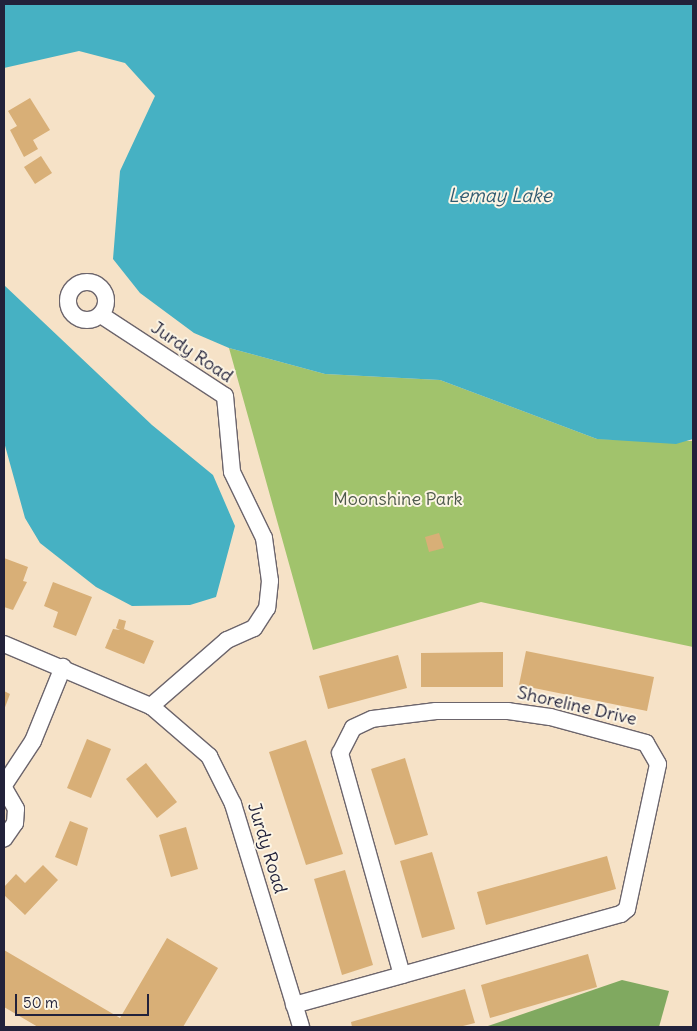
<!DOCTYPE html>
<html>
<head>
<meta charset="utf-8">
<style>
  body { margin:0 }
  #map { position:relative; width:697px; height:1031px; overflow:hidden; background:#f6e2c7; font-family:Delius,sans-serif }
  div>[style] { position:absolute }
  .green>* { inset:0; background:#a1c36c }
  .forest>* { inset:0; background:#80a960 }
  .water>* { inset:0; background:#46b1c3 }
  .building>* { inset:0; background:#d8af77 }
  .roads { filter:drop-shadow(1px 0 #6c656c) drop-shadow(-1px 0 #6c656c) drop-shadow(0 1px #6c656c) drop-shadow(0 -1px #6c656c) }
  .minor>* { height:16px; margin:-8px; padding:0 8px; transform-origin:8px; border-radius:8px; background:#fff }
  .minor>.ring { margin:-8px; padding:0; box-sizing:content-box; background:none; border:16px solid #fff; border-radius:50% }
  span { translate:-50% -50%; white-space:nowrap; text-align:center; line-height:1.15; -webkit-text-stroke:4px #fcf5e5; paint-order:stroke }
  .street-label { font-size:18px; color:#22223b }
  .park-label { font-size:18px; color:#4e5a4c }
  .water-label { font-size:19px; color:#305b71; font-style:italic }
  .frame { position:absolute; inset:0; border:5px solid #22223b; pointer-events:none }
  .scale { position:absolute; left:15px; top:994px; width:134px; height:22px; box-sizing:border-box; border:2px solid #22223b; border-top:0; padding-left:6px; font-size:15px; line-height:18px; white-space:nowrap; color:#22223b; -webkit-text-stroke:4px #fcf5e5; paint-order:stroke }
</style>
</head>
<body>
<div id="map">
  <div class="green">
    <i style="clip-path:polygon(229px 348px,325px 374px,440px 380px,597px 439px,693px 441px,693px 647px,481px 602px,313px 650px)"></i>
  </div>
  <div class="forest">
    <i style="clip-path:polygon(622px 980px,669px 991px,659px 1027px,485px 1027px)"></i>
  </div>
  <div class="water">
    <i style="clip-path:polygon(4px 4px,693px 4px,693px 439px,676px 444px,597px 439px,440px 380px,325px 374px,229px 348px,194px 333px,140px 293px,113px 259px,120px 171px,155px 96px,125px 63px,79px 51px,4px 68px)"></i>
    <i style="clip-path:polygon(4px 285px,152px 425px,213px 475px,235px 526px,216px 597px,190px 605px,132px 606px,96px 587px,40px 543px,25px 518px,4px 442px)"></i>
  </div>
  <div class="building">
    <i style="clip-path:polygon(30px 98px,50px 130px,33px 140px,38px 149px,24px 157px,10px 130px,17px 126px,8px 111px)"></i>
    <i style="clip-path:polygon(41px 156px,52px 173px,35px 184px,24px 167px)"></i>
    <i style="clip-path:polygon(439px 533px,444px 548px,429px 552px,425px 537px)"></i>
    <i style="clip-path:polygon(4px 558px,28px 567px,23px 581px,27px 582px,13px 610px,4px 607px)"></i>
    <i style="clip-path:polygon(53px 582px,92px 597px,76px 636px,53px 627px,58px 612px,44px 606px)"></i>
    <i style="clip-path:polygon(119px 619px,126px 621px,124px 629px,154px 641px,144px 664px,105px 648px,113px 629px,120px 630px,116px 628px)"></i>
    <i style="clip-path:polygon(526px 651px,654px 677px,647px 711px,519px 685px)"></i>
    <i style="clip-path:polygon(503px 652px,503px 687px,421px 687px,421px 653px)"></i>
    <i style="clip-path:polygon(398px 655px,407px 688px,328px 709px,319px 676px)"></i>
    <i style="clip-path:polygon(4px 691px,10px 694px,4px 710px)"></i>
    <i style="clip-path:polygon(87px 739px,111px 749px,91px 798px,67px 788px)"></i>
    <i style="clip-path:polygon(306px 740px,343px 854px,306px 865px,269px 752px)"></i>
    <i style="clip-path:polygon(405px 758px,428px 835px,395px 845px,371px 769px)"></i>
    <i style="clip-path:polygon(146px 763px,177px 802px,157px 818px,126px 779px)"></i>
    <i style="clip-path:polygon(70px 821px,88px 828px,77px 866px,55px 857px)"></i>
    <i style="clip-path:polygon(186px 827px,198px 869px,171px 877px,159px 835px)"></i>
    <i style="clip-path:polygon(432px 852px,455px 929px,422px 938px,400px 861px)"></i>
    <i style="clip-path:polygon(607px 856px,616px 889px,486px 925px,477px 892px)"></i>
    <i style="clip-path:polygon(43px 865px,58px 880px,25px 915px,4px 895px,4px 887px,16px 874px,25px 883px)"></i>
    <i style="clip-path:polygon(345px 870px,373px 965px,342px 975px,314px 879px)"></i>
    <i style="clip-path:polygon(167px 938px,218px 968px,183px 1027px,38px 1027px,4px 1007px,4px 950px,120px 1018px)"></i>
    <i style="clip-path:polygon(588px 954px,597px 987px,490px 1018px,481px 985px)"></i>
    <i style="clip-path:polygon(465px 989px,475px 1023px,459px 1027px,352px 1027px,351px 1022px)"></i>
  </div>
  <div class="roads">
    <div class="minor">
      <i class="ring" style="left:68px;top:282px;width:22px;height:22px"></i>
      <i style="left:101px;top:315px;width:148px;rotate:33.2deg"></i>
      <i style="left:225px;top:396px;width:76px;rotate:84.7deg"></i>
      <i style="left:232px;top:472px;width:73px;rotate:64.1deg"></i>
      <i style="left:264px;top:538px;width:43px;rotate:82.1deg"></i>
      <i style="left:270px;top:581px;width:27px;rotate:96deg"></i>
      <i style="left:267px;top:608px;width:24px;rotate:123deg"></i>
      <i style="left:254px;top:628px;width:30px;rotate:156deg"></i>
      <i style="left:227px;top:640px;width:101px;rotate:139deg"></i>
      <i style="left:4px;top:644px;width:160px;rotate:22.9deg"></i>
      <i style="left:151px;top:706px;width:77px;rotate:40.8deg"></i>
      <i style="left:209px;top:756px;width:54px;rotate:63.4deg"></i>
      <i style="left:233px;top:804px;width:233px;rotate:73deg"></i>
      <i style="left:4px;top:785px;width:53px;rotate:-56.6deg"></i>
      <i style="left:33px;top:741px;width:80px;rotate:-67.9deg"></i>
      <i style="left:4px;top:788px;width:24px;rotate:60deg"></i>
      <i style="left:16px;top:809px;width:14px;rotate:94deg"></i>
      <i style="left:15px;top:823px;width:19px;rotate:125deg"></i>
      <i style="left:294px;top:1005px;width:112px;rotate:-15.5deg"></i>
      <i style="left:402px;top:975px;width:227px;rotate:-15.6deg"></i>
      <i style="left:621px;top:914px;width:8px;rotate:-40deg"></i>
      <i style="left:627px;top:909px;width:148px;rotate:-77.9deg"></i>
      <i style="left:658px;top:764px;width:24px;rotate:-120deg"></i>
      <i style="left:646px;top:743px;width:99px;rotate:-164.8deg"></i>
      <i style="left:550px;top:717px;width:42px;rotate:-171.9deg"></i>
      <i style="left:508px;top:711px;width:72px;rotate:180deg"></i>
      <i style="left:436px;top:711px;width:64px;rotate:172.9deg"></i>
      <i style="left:372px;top:719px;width:21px;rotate:155deg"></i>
      <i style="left:353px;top:728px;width:28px;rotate:117deg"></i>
      <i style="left:340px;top:753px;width:230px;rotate:74.4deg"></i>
    </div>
  </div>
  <div class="street-label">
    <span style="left:192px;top:352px;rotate:34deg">Jurdy Road</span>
    <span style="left:577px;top:706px;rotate:13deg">Shoreline Drive</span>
    <span style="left:267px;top:848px;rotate:73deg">Jurdy Road</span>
  </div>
  <div class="park-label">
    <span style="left:398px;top:499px">Moonshine Park</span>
  </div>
  <div class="water-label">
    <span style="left:500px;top:196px">Lemay Lake</span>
  </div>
  <div class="frame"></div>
  <div class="scale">50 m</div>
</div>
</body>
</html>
